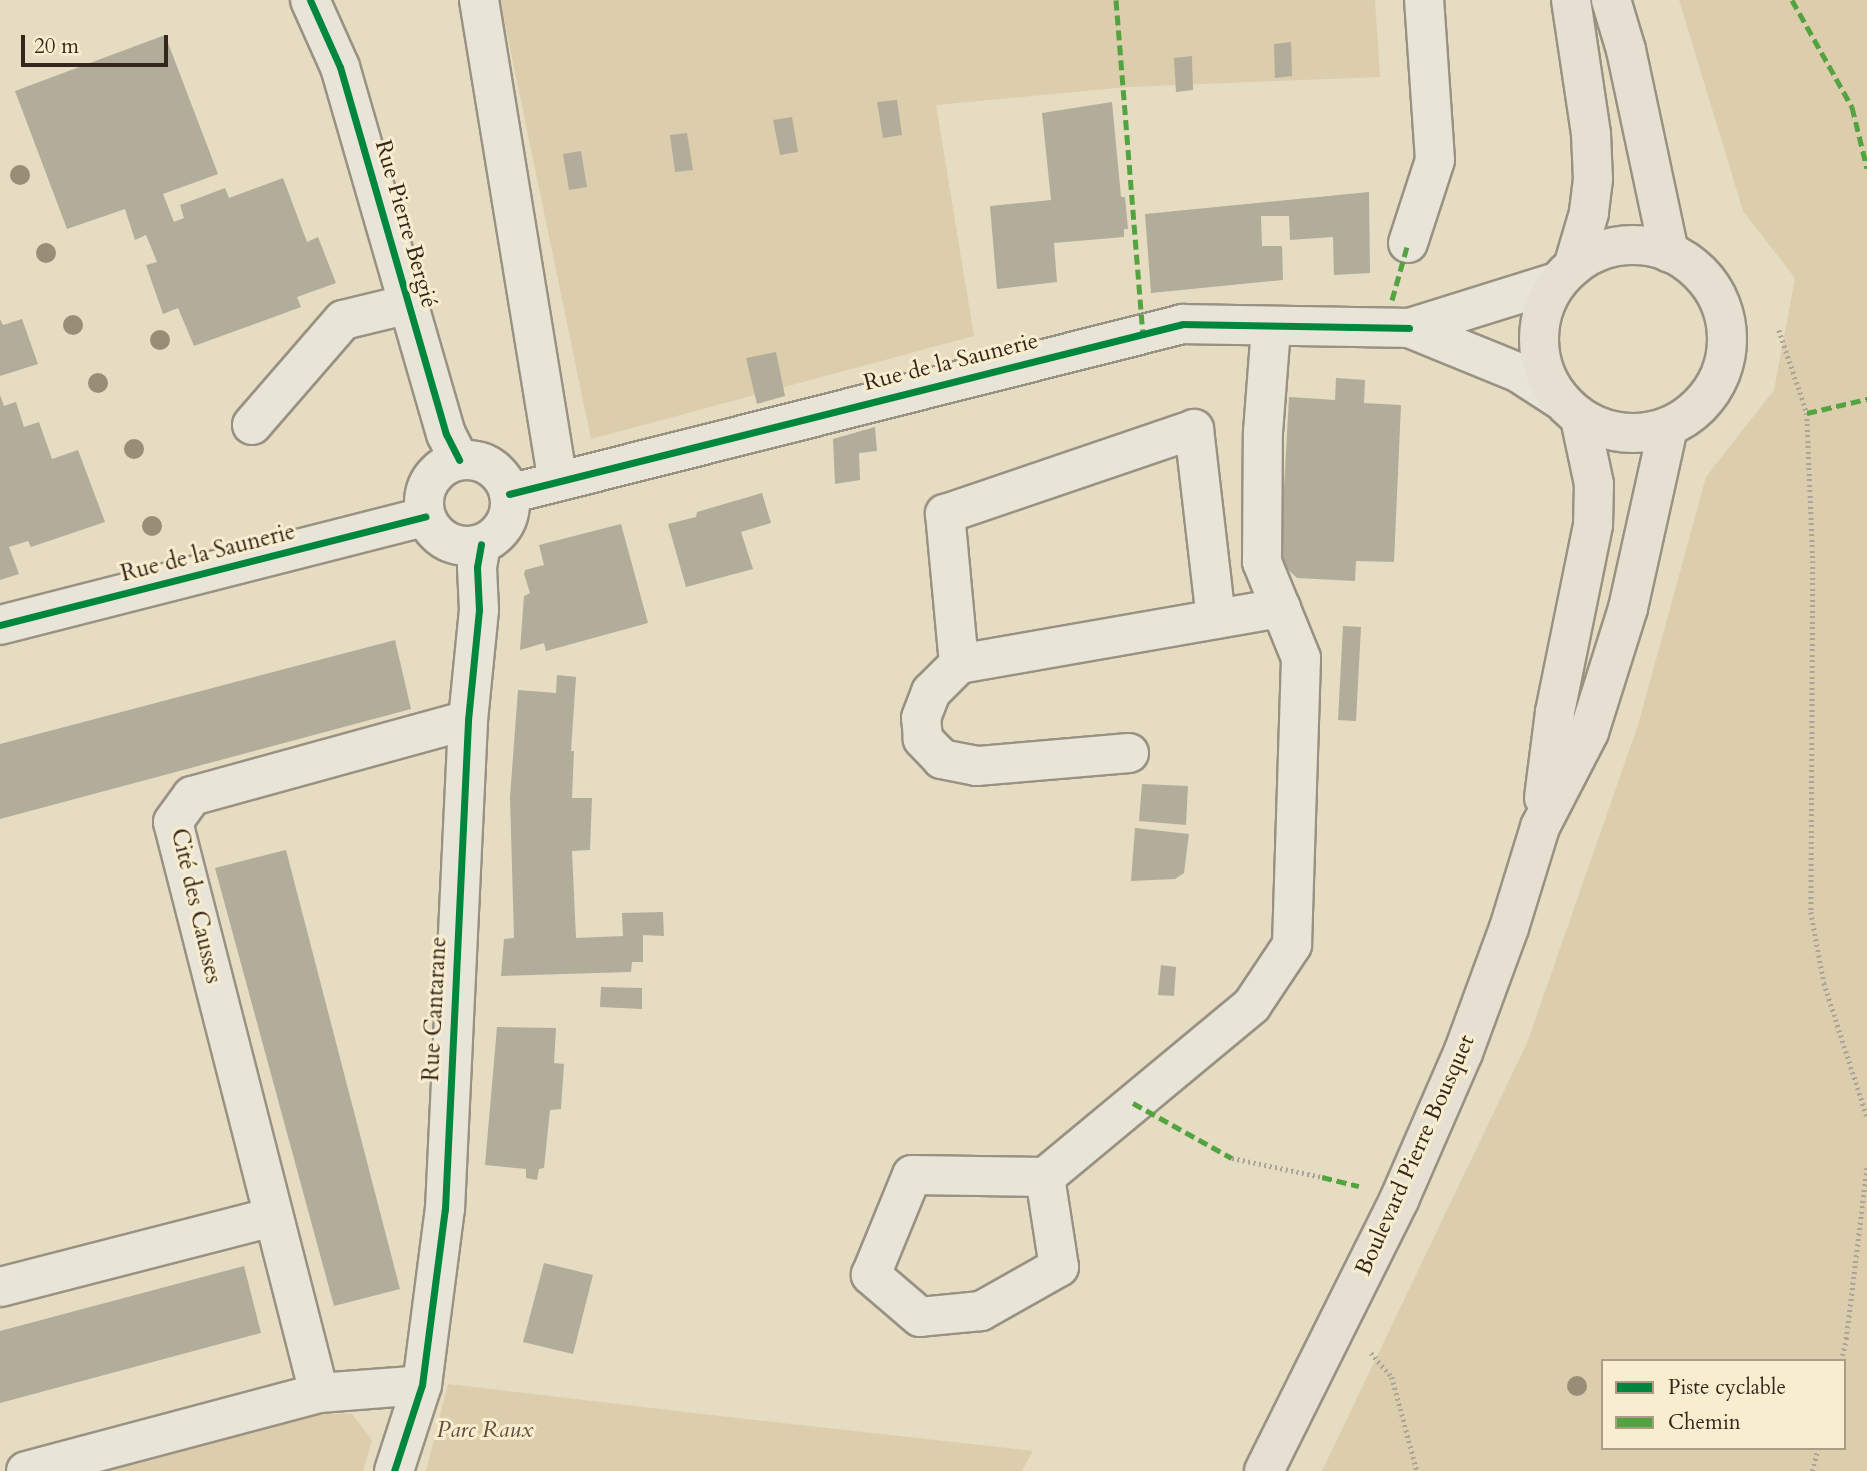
<!DOCTYPE html>
<html>
<head>
<meta charset="utf-8">
<style>
  body { margin:0 }
  #map { position:relative; width:1867px; height:1471px; overflow:hidden; background:#e5dcc2; font-family:Cardo,serif }
  div>[style] { position:absolute }
  .green>* { inset:0; background:#dcceac }
  .building>* { inset:0; background:#b2ac9a }
  .path>* { height:4.5px; margin-top:-2.25px; transform-origin:0; background:repeating-linear-gradient(90deg,#aaa499 0 2px,transparent 0 5.5px) }
  .roads { filter:drop-shadow(2px 0 #999182) drop-shadow(-2px 0 #999182) drop-shadow(0 2px #999182) drop-shadow(0 -2px #999182) }
  .minor>* { height:38px; margin:-19px; padding:0 19px; transform-origin:19px; border-radius:19px; background:#e9e4d8 }
  .minor>.ring { margin:-19px; padding:0; box-sizing:content-box; background:none; border:38px solid #e9e4d8; border-radius:50% }
  .major>* { height:38px; margin:-19px; padding:0 19px; transform-origin:19px; border-radius:19px; background:#e5e0d1 }
  .major>.ring { margin:-19px; padding:0; box-sizing:content-box; background:none; border:38px solid #e5e0d1; border-radius:50% }
  .quiet>* { height:5px; margin-top:-2.5px; transform-origin:0; background:repeating-linear-gradient(90deg,#53a341 0 10px,transparent 0 15px) }
  .cycleway>* { height:7px; margin:-3.5px; padding:0 3.5px; transform-origin:3.5px; border-radius:3.5px; background:#00873e }
  .trees>* { width:20px; height:20px; margin:-10px; border-radius:50%; background:#9a8d78 }
  span { translate:-50% -50%; white-space:nowrap; text-align:center; line-height:1.15; -webkit-text-stroke:6px #f8edce; paint-order:stroke }
  .street-label { font-size:23px; color:#35261d }
  .park-label { font-size:23px; color:#5d4d3c; font-style:italic }
  .legend { position:absolute; left:1601px; top:1359px; width:245px; height:91px; box-sizing:border-box; background:#f8edce; border:2px solid #aa9d87; margin:0; padding:9px 12px; list-style:none; font-size:21px; color:#35261d }
  .legend li { display:flex; align-items:center; gap:14px; height:35px }
  .legend b { width:35px; border:2px solid #aa9d87 }
  .scale { position:absolute; left:21px; top:35px; width:147px; height:32px; box-sizing:border-box; border:4px solid #35261d; border-top:0; padding-left:9px; font-size:21px; line-height:24px; white-space:nowrap; color:#35261d; -webkit-text-stroke:5px #f8edce; paint-order:stroke }
</style>
</head>
<body>
<div id="map">
  <div class="green">
    <i style="clip-path:polygon(500px 0,1375px 0,1380px 77px,1128px 87px,936px 105px,974px 336px,591px 439px)"></i>
    <i style="clip-path:polygon(evenodd,1679px 0,1867px 0,1867px 1471px,1322px 1471px,1527px 1043px,1638px 725px,1706px 477px,1774px 390px,1795px 278px,1743px 211px,1679px 0,1603px 1361px,1844px 1361px,1844px 1448px,1603px 1448px,1603px 1361px)"></i>
    <i style="clip-path:polygon(448px 1384px,711px 1415px,1033px 1451px,1022px 1471px,426px 1471px)"></i>
    <i style="clip-path:polygon(319px 1413px,352px 1414px,372px 1440px,363px 1471px,93px 1471px)"></i>
  </div>
  <div class="building">
    <i style="clip-path:polygon(165px 35px,218px 174px,163px 194px,174px 222px,184px 218px,180px 205px,225px 188px,229px 198px,283px 178px,307px 242px,318px 237px,336px 283px,297px 297px,301px 307px,194px 346px,178px 308px,163px 314px,146px 265px,157px 262px,146px 235px,135px 240px,125px 209px,67px 229px,15px 91px)"></i>
    <i style="clip-path:polygon(1291px 42px,1292px 76px,1275px 78px,1274px 44px)"></i>
    <i style="clip-path:polygon(1192px 56px,1193px 90px,1176px 92px,1174px 58px)"></i>
    <i style="clip-path:polygon(897px 100px,902px 135px,883px 138px,877px 102px)"></i>
    <i style="clip-path:polygon(1112px 102px,1121px 197px,1125px 197px,1128px 229px,1124px 229px,1124px 237px,1054px 243px,1057px 282px,997px 289px,990px 206px,1051px 200px,1042px 113px)"></i>
    <i style="clip-path:polygon(792px 117px,798px 152px,780px 155px,773px 120px)"></i>
    <i style="clip-path:polygon(687px 133px,693px 170px,675px 172px,670px 135px)"></i>
    <i style="clip-path:polygon(581px 151px,587px 187px,569px 190px,563px 154px)"></i>
    <i style="clip-path:polygon(1369px 192px,1370px 273px,1334px 275px,1333px 237px,1290px 240px,1289px 216px,1261px 216px,1262px 246px,1282px 246px,1283px 280px,1151px 293px,1145px 214px)"></i>
    <i style="clip-path:polygon(0 319px,3px 325px,22px 319px,38px 364px,0 376px)"></i>
    <i style="clip-path:polygon(776px 352px,785px 396px,757px 404px,746px 358px)"></i>
    <i style="clip-path:polygon(1336px 378px,1365px 380px,1364px 403px,1401px 405px,1394px 562px,1356px 561px,1355px 581px,1297px 578px,1280px 562px,1289px 397px,1335px 400px)"></i>
    <i style="clip-path:polygon(0 395px,4px 406px,16px 402px,24px 427px,39px 422px,52px 459px,78px 450px,105px 522px,31px 547px,28px 541px,9px 547px,19px 574px,0 580px)"></i>
    <i style="clip-path:polygon(875px 427px,877px 451px,859px 453px,860px 480px,835px 484px,833px 439px)"></i>
    <i style="clip-path:polygon(762px 493px,771px 523px,741px 532px,753px 569px,686px 587px,668px 524px,696px 517px,697px 512px)"></i>
    <i style="clip-path:polygon(621px 524px,648px 623px,546px 651px,544px 643px,520px 650px,524px 596px,530px 593px,524px 574px,525px 570px,544px 565px,539px 545px)"></i>
    <i style="clip-path:polygon(1343px 626px,1361px 627px,1356px 721px,1338px 720px)"></i>
    <i style="clip-path:polygon(395px 640px,411px 709px,0 819px,0 744px)"></i>
    <i style="clip-path:polygon(557px 675px,576px 677px,571px 751px,574px 751px,572px 798px,592px 798px,590px 850px,572px 851px,576px 938px,623px 936px,622px 913px,663px 912px,664px 936px,643px 935px,643px 962px,632px 962px,631px 972px,501px 976px,504px 939px,514px 938px,510px 797px,518px 690px,556px 693px)"></i>
    <i style="clip-path:polygon(1142px 784px,1188px 786px,1186px 825px,1139px 821px)"></i>
    <i style="clip-path:polygon(1135px 828px,1189px 834px,1184px 873px,1175px 879px,1131px 881px)"></i>
    <i style="clip-path:polygon(286px 850px,400px 1289px,334px 1306px,215px 868px)"></i>
    <i style="clip-path:polygon(1161px 965px,1176px 967px,1174px 996px,1158px 995px)"></i>
    <i style="clip-path:polygon(601px 987px,642px 988px,642px 1009px,600px 1007px)"></i>
    <i style="clip-path:polygon(497px 1027px,556px 1028px,554px 1063px,564px 1064px,561px 1109px,550px 1110px,544px 1168px,539px 1169px,537px 1180px,526px 1178px,526px 1169px,485px 1165px)"></i>
    <i style="clip-path:polygon(544px 1263px,593px 1275px,573px 1354px,523px 1342px)"></i>
    <i style="clip-path:polygon(244px 1266px,261px 1333px,0 1403px,0 1331px)"></i>
  </div>
  <div class="path">
    <i style="left:1779px;top:330px;width:88px;rotate:71.4deg"></i>
    <i style="left:1807px;top:413px;width:148px;rotate:87.7deg"></i>
    <i style="left:1813px;top:561px;width:351px;rotate:90.3deg"></i>
    <i style="left:1811px;top:912px;width:72px;rotate:79.6deg"></i>
    <i style="left:1824px;top:983px;width:141px;rotate:72.2deg"></i>
    <i style="left:1232px;top:1158px;width:92px;rotate:11.9deg"></i>
    <i style="left:1371px;top:1353px;width:32px;rotate:49deg"></i>
    <i style="left:1392px;top:1377px;width:97px;rotate:75.1deg"></i>
    <i style="left:1841px;top:1361px;width:23px;rotate:-77deg"></i>
    <i style="left:1846px;top:1339px;width:174px;rotate:-83.1deg"></i>
    <i style="left:1812px;top:1471px;width:24px;rotate:-75deg"></i>
  </div>
  <div class="roads">
    <div class="minor">
      <i style="left:310px;top:0;width:73px;rotate:65.9deg"></i>
      <i style="left:340px;top:67px;width:382px;rotate:73.9deg"></i>
      <i style="left:446px;top:434px;width:29px;rotate:63deg"></i>
      <i style="left:479px;top:0;width:486px;rotate:80.7deg"></i>
      <i style="left:1408px;top:243px;width:87px;rotate:-72deg"></i>
      <i style="left:1435px;top:160px;width:160px;rotate:-93.9deg"></i>
      <i style="left:1557px;top:282px;width:155px;rotate:162.7deg"></i>
      <i style="left:1409px;top:328px;width:119px;rotate:22.2deg"></i>
      <i style="left:1519px;top:373px;width:48px;rotate:33deg"></i>
      <i style="left:252px;top:425px;width:139px;rotate:-49.1deg"></i>
      <i style="left:343px;top:320px;width:68px;rotate:-13.6deg"></i>
      <i class="ring" style="left:424px;top:460px;width:48px;height:48px"></i>
      <i style="left:509px;top:494px;width:695px;rotate:-14.16deg"></i>
      <i style="left:1183px;top:324px;width:226px;rotate:1deg"></i>
      <i style="left:0;top:625px;width:439px;rotate:-14.3deg"></i>
      <i style="left:959px;top:664px;width:151px;rotate:-95.3deg"></i>
      <i style="left:945px;top:514px;width:263px;rotate:-18.8deg"></i>
      <i style="left:1194px;top:429px;width:191px;rotate:83.4deg"></i>
      <i style="left:1129px;top:753px;width:153px;rotate:175.1deg"></i>
      <i style="left:977px;top:766px;width:36px;rotate:-169deg"></i>
      <i style="left:942px;top:759px;width:28px;rotate:-134deg"></i>
      <i style="left:923px;top:739px;width:21px;rotate:-95deg"></i>
      <i style="left:921px;top:718px;width:28px;rotate:-69deg"></i>
      <i style="left:931px;top:692px;width:40px;rotate:-45deg"></i>
      <i style="left:959px;top:664px;width:327px;rotate:-9.9deg"></i>
      <i style="left:1045px;top:1177px;width:91px;rotate:81.2deg"></i>
      <i style="left:1059px;top:1267px;width:90px;rotate:150.6deg"></i>
      <i style="left:981px;top:1311px;width:61px;rotate:174.4deg"></i>
      <i style="left:920px;top:1317px;width:65px;rotate:-139.4deg"></i>
      <i style="left:871px;top:1275px;width:108px;rotate:-67.7deg"></i>
      <i style="left:912px;top:1175px;width:133px;rotate:0.9deg"></i>
      <i style="left:1045px;top:1177px;width:269px;rotate:-39.7deg"></i>
      <i style="left:1252px;top:1005px;width:72px;rotate:-56.3deg"></i>
      <i style="left:1292px;top:945px;width:287px;rotate:-88.2deg"></i>
      <i style="left:1301px;top:658px;width:104px;rotate:-112.1deg"></i>
      <i style="left:1262px;top:562px;width:130px;rotate:-89.6deg"></i>
      <i style="left:1263px;top:432px;width:104px;rotate:-85.6deg"></i>
      <i style="left:0;top:1287px;width:282px;rotate:-14.4deg"></i>
      <i style="left:319px;top:1393px;width:589px;rotate:-104.34deg"></i>
      <i style="left:173px;top:822px;width:32px;rotate:-54deg"></i>
      <i style="left:192px;top:796px;width:286px;rotate:-15.4deg"></i>
      <i style="left:26px;top:1471px;width:303px;rotate:-14.9deg"></i>
      <i style="left:319px;top:1393px;width:103px;rotate:-4.4deg"></i>
      <i style="left:394px;top:1471px;width:90px;rotate:-72deg"></i>
      <i style="left:422px;top:1385px;width:177px;rotate:-82.6deg"></i>
      <i style="left:445px;top:1209px;width:490px;rotate:-87.3deg"></i>
      <i style="left:468px;top:720px;width:111px;rotate:-84.3deg"></i>
      <i style="left:479px;top:610px;width:43px;rotate:-92.7deg"></i>
      <i style="left:477px;top:567px;width:23px;rotate:-80deg"></i>
    </div>
    <div class="major">
      <i style="left:1571px;top:0;width:135px;rotate:81.5deg"></i>
      <i style="left:1591px;top:134px;width:45px;rotate:87.5deg"></i>
      <i style="left:1593px;top:179px;width:34px;rotate:97deg"></i>
      <i style="left:1589px;top:213px;width:56px;rotate:106.5deg"></i>
      <i style="left:1611px;top:0;width:52px;rotate:73.3deg"></i>
      <i style="left:1626px;top:50px;width:207px;rotate:78deg"></i>
      <i class="ring" style="left:1539px;top:245px;width:150px;height:150px"></i>
      <i style="left:1544px;top:798px;width:87px;rotate:-82.7deg"></i>
      <i style="left:1555px;top:712px;width:191px;rotate:-78.5deg"></i>
      <i style="left:1593px;top:525px;width:41px;rotate:-88.6deg"></i>
      <i style="left:1594px;top:484px;width:67px;rotate:-102deg"></i>
      <i style="left:1264px;top:1471px;width:303px;rotate:-63.5deg"></i>
      <i style="left:1399px;top:1200px;width:160px;rotate:-66.5deg"></i>
      <i style="left:1463px;top:1053px;width:133px;rotate:-69.8deg"></i>
      <i style="left:1509px;top:928px;width:106px;rotate:-72.9deg"></i>
      <i style="left:1540px;top:827px;width:107px;rotate:-62.7deg"></i>
      <i style="left:1589px;top:732px;width:130px;rotate:-72.5deg"></i>
      <i style="left:1628px;top:608px;width:184px;rotate:-77.5deg"></i>
    </div>
  </div>
  <div class="quiet">
    <i style="left:1116px;top:0;width:335px;rotate:85.4deg"></i>
    <i style="left:1792px;top:0;width:123px;rotate:60.7deg"></i>
    <i style="left:1852px;top:107px;width:63px;rotate:76.2deg"></i>
    <i style="left:1392px;top:300px;width:59px;rotate:-74.3deg"></i>
    <i style="left:1807px;top:413px;width:62px;rotate:-13.1deg"></i>
    <i style="left:1133px;top:1103px;width:113px;rotate:29.1deg"></i>
    <i style="left:1322px;top:1177px;width:38px;rotate:14deg"></i>
  </div>
  <div class="cycleway">
    <i style="left:310px;top:0;width:73px;rotate:65.9deg"></i>
    <i style="left:340px;top:67px;width:382px;rotate:73.9deg"></i>
    <i style="left:446px;top:434px;width:29px;rotate:63deg"></i>
    <i style="left:509px;top:494px;width:695px;rotate:-14.16deg"></i>
    <i style="left:1183px;top:324px;width:226px;rotate:1deg"></i>
    <i style="left:0;top:625px;width:439px;rotate:-14.3deg"></i>
    <i style="left:394px;top:1471px;width:90px;rotate:-72deg"></i>
    <i style="left:422px;top:1385px;width:177px;rotate:-82.6deg"></i>
    <i style="left:445px;top:1209px;width:490px;rotate:-87.3deg"></i>
    <i style="left:468px;top:720px;width:111px;rotate:-84.3deg"></i>
    <i style="left:479px;top:610px;width:43px;rotate:-92.7deg"></i>
    <i style="left:477px;top:567px;width:23px;rotate:-80deg"></i>
  </div>
  <div class="trees">
    <i style="left:20px;top:175px"></i>
    <i style="left:46px;top:253px"></i>
    <i style="left:73px;top:325px"></i>
    <i style="left:160px;top:340px"></i>
    <i style="left:98px;top:383px"></i>
    <i style="left:134px;top:449px"></i>
    <i style="left:152px;top:526px"></i>
    <i style="left:1577px;top:1386px"></i>
  </div>
  <div class="street-label">
    <span style="left:406px;top:224px;rotate:74deg">Rue Pierre Bergié</span>
    <span style="left:951px;top:362px;rotate:-14deg">Rue de la Saunerie</span>
    <span style="left:208px;top:553px;rotate:-14deg">Rue de la Saunerie</span>
    <span style="left:196px;top:906px;rotate:77deg">Cité des Causses</span>
    <span style="left:435px;top:1009px;rotate:-87deg">Rue Cantarane</span>
    <span style="left:1415px;top:1155px;rotate:-66deg">Boulevard Pierre Bousquet</span>
  </div>
  <div class="park-label">
    <span style="left:485px;top:1430px">Parc Raux</span>
  </div>
  <ul class="legend">
  <li><b style="height:9px;background:#00873e"></b>Piste cyclable</li>
  <li><b style="height:9px;background:#53a341"></b>Chemin</li>
  </ul>
  <div class="scale">20 m</div>
</div>
</body>
</html>
